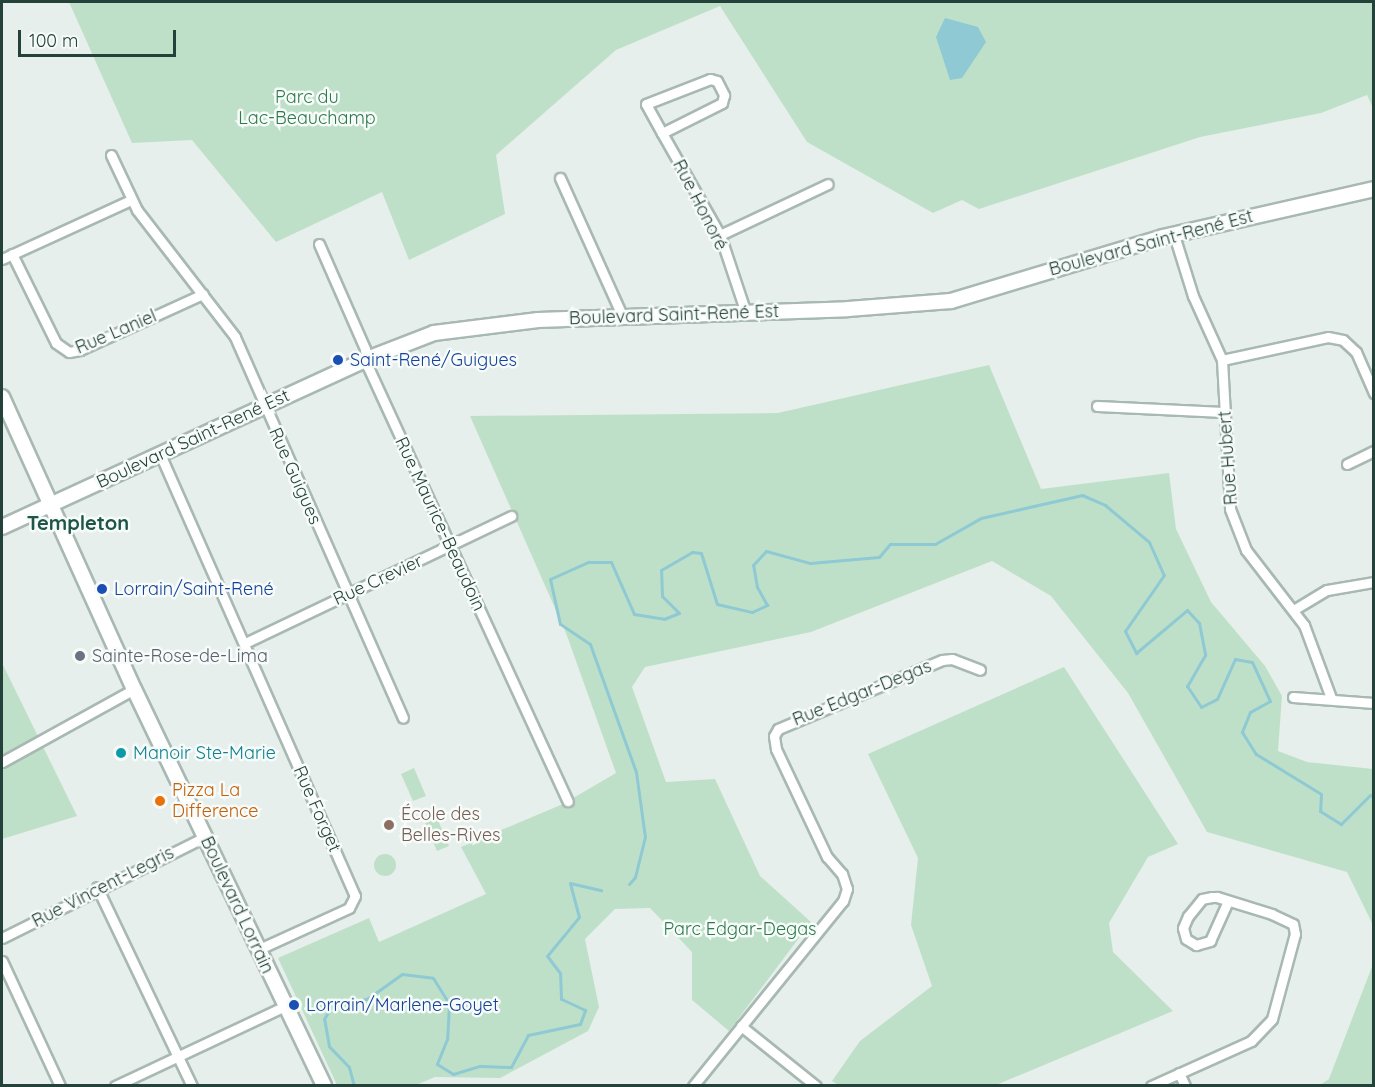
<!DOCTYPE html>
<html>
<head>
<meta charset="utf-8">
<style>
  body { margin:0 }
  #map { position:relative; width:1375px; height:1087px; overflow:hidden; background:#e6efeb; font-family:Quicksand,sans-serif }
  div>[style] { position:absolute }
  .green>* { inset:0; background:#bfe0c8 }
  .round { border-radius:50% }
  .water>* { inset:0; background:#8ec9d4 }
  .stream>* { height:3px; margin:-1.5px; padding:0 1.5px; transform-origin:1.5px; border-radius:1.5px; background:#8ec9d4 }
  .roads { filter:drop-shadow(2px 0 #a8b8b2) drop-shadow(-2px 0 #a8b8b2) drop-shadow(0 2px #a8b8b2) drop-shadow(0 -2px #a8b8b2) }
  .street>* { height:9px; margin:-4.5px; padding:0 4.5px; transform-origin:4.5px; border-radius:4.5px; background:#fff }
  .secondary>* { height:14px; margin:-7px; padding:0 7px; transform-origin:7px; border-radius:7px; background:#fff }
  .dots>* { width:16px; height:16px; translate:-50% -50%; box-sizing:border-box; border:3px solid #f7fbf9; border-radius:50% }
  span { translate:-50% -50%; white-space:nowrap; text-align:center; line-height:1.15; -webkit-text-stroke:5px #f7fbf9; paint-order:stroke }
  .park-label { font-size:18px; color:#2d7a4b }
  .street-label { font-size:18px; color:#24423a }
  .transit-label { font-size:18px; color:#164399 }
  .left { translate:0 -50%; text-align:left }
  .worship-label { font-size:18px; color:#5b616d }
  .culture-label { font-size:18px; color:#0d838f }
  .food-label { font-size:18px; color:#c56008 }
  .education-label { font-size:18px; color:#785e54 }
  .neighbourhood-label { font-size:20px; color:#1f5548; font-weight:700 }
  .frame { position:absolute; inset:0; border:3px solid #24423a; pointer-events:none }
  .scale { position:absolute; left:18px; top:30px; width:158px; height:27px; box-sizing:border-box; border:3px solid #24423a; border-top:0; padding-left:8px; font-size:18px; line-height:21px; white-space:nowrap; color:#24423a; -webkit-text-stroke:4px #f7fbf9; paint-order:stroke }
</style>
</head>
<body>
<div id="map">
  <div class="green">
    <i style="clip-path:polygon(69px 2px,1373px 2px,1373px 108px,1367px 95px,1321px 113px,1200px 137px,979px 209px,962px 200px,933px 213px,807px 142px,720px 6px,616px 50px,496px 155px,505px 214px,409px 260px,382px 192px,276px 242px,192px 140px,132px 143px)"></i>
    <i style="clip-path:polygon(989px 365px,1041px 489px,1169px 473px,1176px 529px,1211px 602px,1265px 666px,1282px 696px,1278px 751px,1307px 762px,1373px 769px,1373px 925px,1347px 872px,1207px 832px,1128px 693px,1051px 596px,992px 561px,811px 632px,645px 667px,632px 687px,666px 782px,715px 779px,760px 876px,811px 922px,729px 1031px,692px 1000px,692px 952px,650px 908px,615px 909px,585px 939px,599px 1007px,588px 1031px,500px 1078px,435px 1077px,416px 1085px,337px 1085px,278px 958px,369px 918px,379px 942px,486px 894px,461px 847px,563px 804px,616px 773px,566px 633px,470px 416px,778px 413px)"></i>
    <i style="clip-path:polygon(2px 663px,77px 816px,2px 839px)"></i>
    <i style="clip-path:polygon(1064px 667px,1178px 844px,1148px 857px,1109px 923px,1113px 952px,1173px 1011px,996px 1085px,838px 1085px,832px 1081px,860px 1041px,932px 986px,911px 925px,918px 858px,868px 754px)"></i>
    <i style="clip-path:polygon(414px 768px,426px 796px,413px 801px,401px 774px)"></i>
    <i style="clip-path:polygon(437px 818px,449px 846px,437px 851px,425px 823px)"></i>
    <i class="round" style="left:374px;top:854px;width:22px;height:22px"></i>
    <i style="clip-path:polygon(1373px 964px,1373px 1085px,1320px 1085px,1329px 1079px)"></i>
  </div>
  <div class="water">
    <i style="clip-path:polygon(945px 18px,978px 27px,986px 42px,962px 78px,950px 80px,936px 37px)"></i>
  </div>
  <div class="stream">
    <i style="left:629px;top:884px;width:9px;rotate:-49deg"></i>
    <i style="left:635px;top:877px;width:41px;rotate:-76deg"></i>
    <i style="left:645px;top:837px;width:66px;rotate:-97.9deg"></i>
    <i style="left:636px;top:772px;width:136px;rotate:-109.8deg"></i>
    <i style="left:590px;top:644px;width:36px;rotate:-146deg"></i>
    <i style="left:560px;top:624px;width:46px;rotate:-102.5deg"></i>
    <i style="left:550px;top:579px;width:42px;rotate:-24.1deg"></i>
    <i style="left:588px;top:562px;width:23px"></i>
    <i style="left:611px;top:562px;width:57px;rotate:66.1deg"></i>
    <i style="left:634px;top:614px;width:30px;rotate:9deg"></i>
    <i style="left:664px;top:619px;width:16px;rotate:-22deg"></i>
    <i style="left:679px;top:613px;width:24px;rotate:-135deg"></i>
    <i style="left:662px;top:596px;width:26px;rotate:-92deg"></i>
    <i style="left:661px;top:570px;width:36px;rotate:-30deg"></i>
    <i style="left:692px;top:552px;width:9px;rotate:6deg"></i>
    <i style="left:701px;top:553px;width:53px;rotate:72.6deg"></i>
    <i style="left:717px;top:604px;width:36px;rotate:13deg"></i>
    <i style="left:752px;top:612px;width:17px;rotate:-25deg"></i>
    <i style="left:767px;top:605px;width:21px;rotate:-119deg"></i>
    <i style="left:757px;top:587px;width:22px;rotate:-100deg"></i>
    <i style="left:753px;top:565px;width:19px;rotate:-47deg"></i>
    <i style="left:766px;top:551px;width:46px;rotate:15.3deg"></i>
    <i style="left:810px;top:563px;width:69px;rotate:-5deg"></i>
    <i style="left:879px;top:557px;width:17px;rotate:-50deg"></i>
    <i style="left:890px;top:544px;width:45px"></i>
    <i style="left:935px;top:544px;width:53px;rotate:-29.5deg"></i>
    <i style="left:981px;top:518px;width:104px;rotate:-12.8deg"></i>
    <i style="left:1082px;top:495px;width:25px;rotate:23deg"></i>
    <i style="left:1105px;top:505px;width:57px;rotate:40.1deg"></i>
    <i style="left:1149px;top:542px;width:36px;rotate:66deg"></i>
    <i style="left:1164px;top:575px;width:68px;rotate:124.9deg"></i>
    <i style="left:1125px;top:631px;width:25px;rotate:63deg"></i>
    <i style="left:1136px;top:653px;width:67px;rotate:-40.1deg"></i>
    <i style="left:1187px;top:610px;width:18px;rotate:47deg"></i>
    <i style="left:1199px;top:623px;width:33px;rotate:79deg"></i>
    <i style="left:1205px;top:655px;width:36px;rotate:120deg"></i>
    <i style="left:1187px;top:686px;width:25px;rotate:56deg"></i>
    <i style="left:1201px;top:707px;width:18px;rotate:-27deg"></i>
    <i style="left:1217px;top:699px;width:44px;rotate:-65.8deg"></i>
    <i style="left:1235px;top:659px;width:17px;rotate:10deg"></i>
    <i style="left:1252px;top:662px;width:43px;rotate:65.2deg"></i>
    <i style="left:1270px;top:701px;width:23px;rotate:151deg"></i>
    <i style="left:1250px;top:712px;width:22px;rotate:112deg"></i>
    <i style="left:1242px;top:732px;width:26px;rotate:58deg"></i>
    <i style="left:1256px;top:754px;width:76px;rotate:31.6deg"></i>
    <i style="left:1321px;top:794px;width:17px;rotate:93deg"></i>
    <i style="left:1320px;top:811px;width:25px;rotate:32deg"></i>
    <i style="left:1341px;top:824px;width:41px;rotate:-45deg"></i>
    <i style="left:1370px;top:795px;width:4px;rotate:27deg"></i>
    <i style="left:354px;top:1086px;width:20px;rotate:-105deg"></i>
    <i style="left:349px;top:1067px;width:29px;rotate:-134deg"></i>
    <i style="left:329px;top:1046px;width:27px;rotate:-100deg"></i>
    <i style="left:324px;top:1019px;width:14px;rotate:-60deg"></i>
    <i style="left:331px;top:1007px;width:37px;rotate:-13deg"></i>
    <i style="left:367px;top:999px;width:43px;rotate:-35.5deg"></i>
    <i style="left:402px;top:974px;width:31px;rotate:7deg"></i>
    <i style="left:433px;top:978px;width:31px;rotate:58deg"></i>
    <i style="left:449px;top:1004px;width:35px;rotate:93deg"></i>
    <i style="left:447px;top:1039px;width:27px;rotate:112deg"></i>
    <i style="left:437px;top:1064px;width:19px;rotate:32deg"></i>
    <i style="left:453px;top:1074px;width:28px;rotate:-17deg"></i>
    <i style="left:480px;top:1066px;width:31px;rotate:2deg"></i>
    <i style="left:511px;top:1067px;width:36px;rotate:-62deg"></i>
    <i style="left:528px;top:1035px;width:53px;rotate:-11.9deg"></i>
    <i style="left:580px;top:1024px;width:15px;rotate:-70deg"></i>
    <i style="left:585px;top:1010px;width:26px;rotate:-155deg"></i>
    <i style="left:561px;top:999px;width:26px;rotate:-92deg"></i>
    <i style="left:560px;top:973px;width:21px;rotate:-127deg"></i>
    <i style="left:547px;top:956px;width:50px;rotate:-50.6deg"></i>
    <i style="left:579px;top:917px;width:35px;rotate:-105deg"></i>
    <i style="left:570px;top:883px;width:32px;rotate:13deg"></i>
  </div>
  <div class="roads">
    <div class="street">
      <i style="left:662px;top:133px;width:33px;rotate:-119deg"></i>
      <i style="left:646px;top:104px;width:69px;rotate:-21.3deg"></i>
      <i style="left:710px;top:79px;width:7px;rotate:16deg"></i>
      <i style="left:717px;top:81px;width:16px;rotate:63deg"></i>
      <i style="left:724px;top:95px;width:8px;rotate:104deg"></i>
      <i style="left:722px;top:103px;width:67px;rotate:153.4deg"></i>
      <i style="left:662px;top:133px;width:117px;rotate:60.4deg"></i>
      <i style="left:720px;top:235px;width:82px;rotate:71.6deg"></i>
      <i style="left:111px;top:155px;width:61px;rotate:64.7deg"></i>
      <i style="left:137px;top:210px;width:160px;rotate:52.3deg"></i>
      <i style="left:235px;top:337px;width:416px;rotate:66.2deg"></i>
      <i style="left:560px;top:178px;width:150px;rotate:65.7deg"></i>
      <i style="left:720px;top:235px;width:119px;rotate:-25.3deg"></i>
      <i style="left:1174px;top:235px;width:64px;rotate:72.7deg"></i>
      <i style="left:1193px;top:296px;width:70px;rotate:65.6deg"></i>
      <i style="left:1222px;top:360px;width:149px;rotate:86.9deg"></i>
      <i style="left:1230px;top:509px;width:44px;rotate:68.7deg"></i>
      <i style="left:1246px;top:550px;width:95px;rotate:52.3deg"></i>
      <i style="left:1304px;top:625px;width:78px;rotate:69.7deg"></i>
      <i style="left:319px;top:244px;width:115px;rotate:66.3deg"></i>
      <i style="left:365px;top:349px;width:18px;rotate:81deg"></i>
      <i style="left:368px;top:367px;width:478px;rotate:65.3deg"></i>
      <i style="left:12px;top:254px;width:99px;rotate:63.7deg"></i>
      <i style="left:56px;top:343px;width:16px;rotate:35deg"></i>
      <i style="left:69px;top:352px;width:11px;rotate:-10deg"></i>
      <i style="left:80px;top:350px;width:135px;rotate:-24.5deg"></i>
      <i style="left:2px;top:259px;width:142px;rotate:-24.6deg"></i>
      <i style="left:1222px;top:360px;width:108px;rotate:-12.2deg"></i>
      <i style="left:1328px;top:337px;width:15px;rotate:11deg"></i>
      <i style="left:1343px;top:340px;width:18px;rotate:43deg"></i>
      <i style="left:1356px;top:352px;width:45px;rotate:66.3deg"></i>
      <i style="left:1097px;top:406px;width:127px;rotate:2.7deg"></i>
      <i style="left:160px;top:454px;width:483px;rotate:66.2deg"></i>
      <i style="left:355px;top:896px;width:13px;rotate:117deg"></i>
      <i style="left:349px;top:908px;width:99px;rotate:155.5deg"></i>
      <i style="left:1347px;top:464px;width:30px;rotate:-26deg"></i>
      <i style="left:1295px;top:609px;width:37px;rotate:-31deg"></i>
      <i style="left:1327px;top:590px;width:48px;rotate:-9.7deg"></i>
      <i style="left:245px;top:643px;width:295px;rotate:-25.5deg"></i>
      <i style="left:1293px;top:697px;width:81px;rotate:4.2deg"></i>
      <i style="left:2px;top:762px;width:151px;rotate:-28.9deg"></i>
      <i style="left:97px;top:887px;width:221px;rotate:64.5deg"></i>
      <i style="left:2px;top:938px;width:227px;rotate:-26.5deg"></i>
      <i style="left:2px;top:961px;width:138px;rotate:65.1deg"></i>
      <i style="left:741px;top:1026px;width:96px;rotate:38.7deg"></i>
      <i style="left:1179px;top:1073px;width:14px;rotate:65deg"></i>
      <i style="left:115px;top:1086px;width:188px;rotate:-25.2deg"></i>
      <i style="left:693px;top:1086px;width:238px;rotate:-51deg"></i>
      <i style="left:843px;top:901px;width:13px;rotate:-72deg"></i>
      <i style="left:847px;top:889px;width:16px;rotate:-108deg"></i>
      <i style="left:842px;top:874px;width:23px;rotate:-131deg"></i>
      <i style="left:827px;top:857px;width:119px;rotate:-115.3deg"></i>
      <i style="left:776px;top:749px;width:13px;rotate:-99deg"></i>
      <i style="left:774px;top:736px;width:8px;rotate:-60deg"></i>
      <i style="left:778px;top:729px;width:178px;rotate:-22.8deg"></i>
      <i style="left:942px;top:660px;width:10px;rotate:-6deg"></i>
      <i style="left:952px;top:659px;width:30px;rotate:21deg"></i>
      <i style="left:1151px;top:1086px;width:110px;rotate:-24.2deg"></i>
      <i style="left:1251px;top:1041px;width:30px;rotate:-46deg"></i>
      <i style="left:1272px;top:1019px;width:88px;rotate:-74.9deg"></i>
      <i style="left:1295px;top:934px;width:10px;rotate:-101deg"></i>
      <i style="left:1293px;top:924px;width:23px;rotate:-155deg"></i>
      <i style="left:1272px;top:914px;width:58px;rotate:-162.8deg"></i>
      <i style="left:1217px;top:897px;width:5px;rotate:180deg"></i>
      <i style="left:1212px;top:897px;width:10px;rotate:169deg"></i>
      <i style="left:1202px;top:899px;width:22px;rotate:129deg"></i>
      <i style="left:1188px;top:916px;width:13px;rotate:113deg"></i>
      <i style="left:1183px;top:928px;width:11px;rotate:75deg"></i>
      <i style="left:1186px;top:939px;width:12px;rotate:31deg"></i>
      <i style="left:1196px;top:945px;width:15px;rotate:-16deg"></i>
      <i style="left:1210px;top:941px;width:44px;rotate:-65.8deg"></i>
    </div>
    <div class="secondary">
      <i style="left:2px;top:397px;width:320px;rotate:65.7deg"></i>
      <i style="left:134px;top:689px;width:440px;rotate:64.4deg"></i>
      <i style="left:2px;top:527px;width:402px;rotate:-24.7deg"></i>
      <i style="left:367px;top:359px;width:72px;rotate:-21.2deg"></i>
      <i style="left:434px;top:333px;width:105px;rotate:-7.1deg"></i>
      <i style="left:538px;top:320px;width:310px;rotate:-2deg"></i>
      <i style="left:848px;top:309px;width:103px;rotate:-4.4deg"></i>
      <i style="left:951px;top:301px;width:221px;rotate:-16.8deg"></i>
      <i style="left:1163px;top:237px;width:216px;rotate:-12.8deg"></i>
    </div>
  </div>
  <div class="dots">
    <i style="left:338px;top:360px;background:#1a4fb4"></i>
    <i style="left:102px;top:589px;background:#1a4fb4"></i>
    <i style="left:80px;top:656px;background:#6b7280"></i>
    <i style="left:121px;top:753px;background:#0f9aa8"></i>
    <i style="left:160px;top:801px;background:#e8710a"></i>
    <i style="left:389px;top:825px;background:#8d6e63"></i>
    <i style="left:294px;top:1005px;background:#1a4fb4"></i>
  </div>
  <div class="park-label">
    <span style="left:307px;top:108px">Parc du<br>Lac-Beauchamp</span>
    <span style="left:740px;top:929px">Parc Edgar-Degas</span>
  </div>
  <div class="street-label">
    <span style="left:700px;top:205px;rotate:63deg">Rue Honoré</span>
    <span style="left:1151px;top:243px;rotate:-15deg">Boulevard Saint-René Est</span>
    <span style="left:674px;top:315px;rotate:-2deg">Boulevard Saint-René Est</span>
    <span style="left:116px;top:332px;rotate:-23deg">Rue Laniel</span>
    <span style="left:193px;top:439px;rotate:-25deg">Boulevard Saint-René Est</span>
    <span style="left:1228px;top:458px;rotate:-94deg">Rue Hubert</span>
    <span style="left:295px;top:476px;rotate:66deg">Rue Guigues</span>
    <span style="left:440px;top:524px;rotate:65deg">Rue Maurice-Beaudoin</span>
    <span style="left:378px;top:580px;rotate:-25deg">Rue Crevier</span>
    <span style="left:862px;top:693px;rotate:-22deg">Rue Edgar-Degas</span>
    <span style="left:317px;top:809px;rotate:66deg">Rue Forget</span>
    <span style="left:103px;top:887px;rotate:-27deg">Rue Vincent-Legris</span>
    <span style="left:237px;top:905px;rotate:65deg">Boulevard Lorrain</span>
  </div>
  <div class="transit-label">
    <span class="left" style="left:350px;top:360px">Saint-René/Guigues</span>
    <span class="left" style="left:114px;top:589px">Lorrain/Saint-René</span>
    <span class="left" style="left:306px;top:1005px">Lorrain/Marlene-Goyet</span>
  </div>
  <div class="worship-label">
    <span class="left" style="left:92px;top:656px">Sainte-Rose-de-Lima</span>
  </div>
  <div class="culture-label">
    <span class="left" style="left:133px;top:753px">Manoir Ste-Marie</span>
  </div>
  <div class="food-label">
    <span class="left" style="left:172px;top:801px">Pizza La<br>Difference</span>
  </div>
  <div class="education-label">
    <span class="left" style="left:401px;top:825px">École des<br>Belles-Rives</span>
  </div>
  <div class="neighbourhood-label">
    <span style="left:78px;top:522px">Templeton</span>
  </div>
  <div class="frame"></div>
  <div class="scale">100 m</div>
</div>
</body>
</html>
